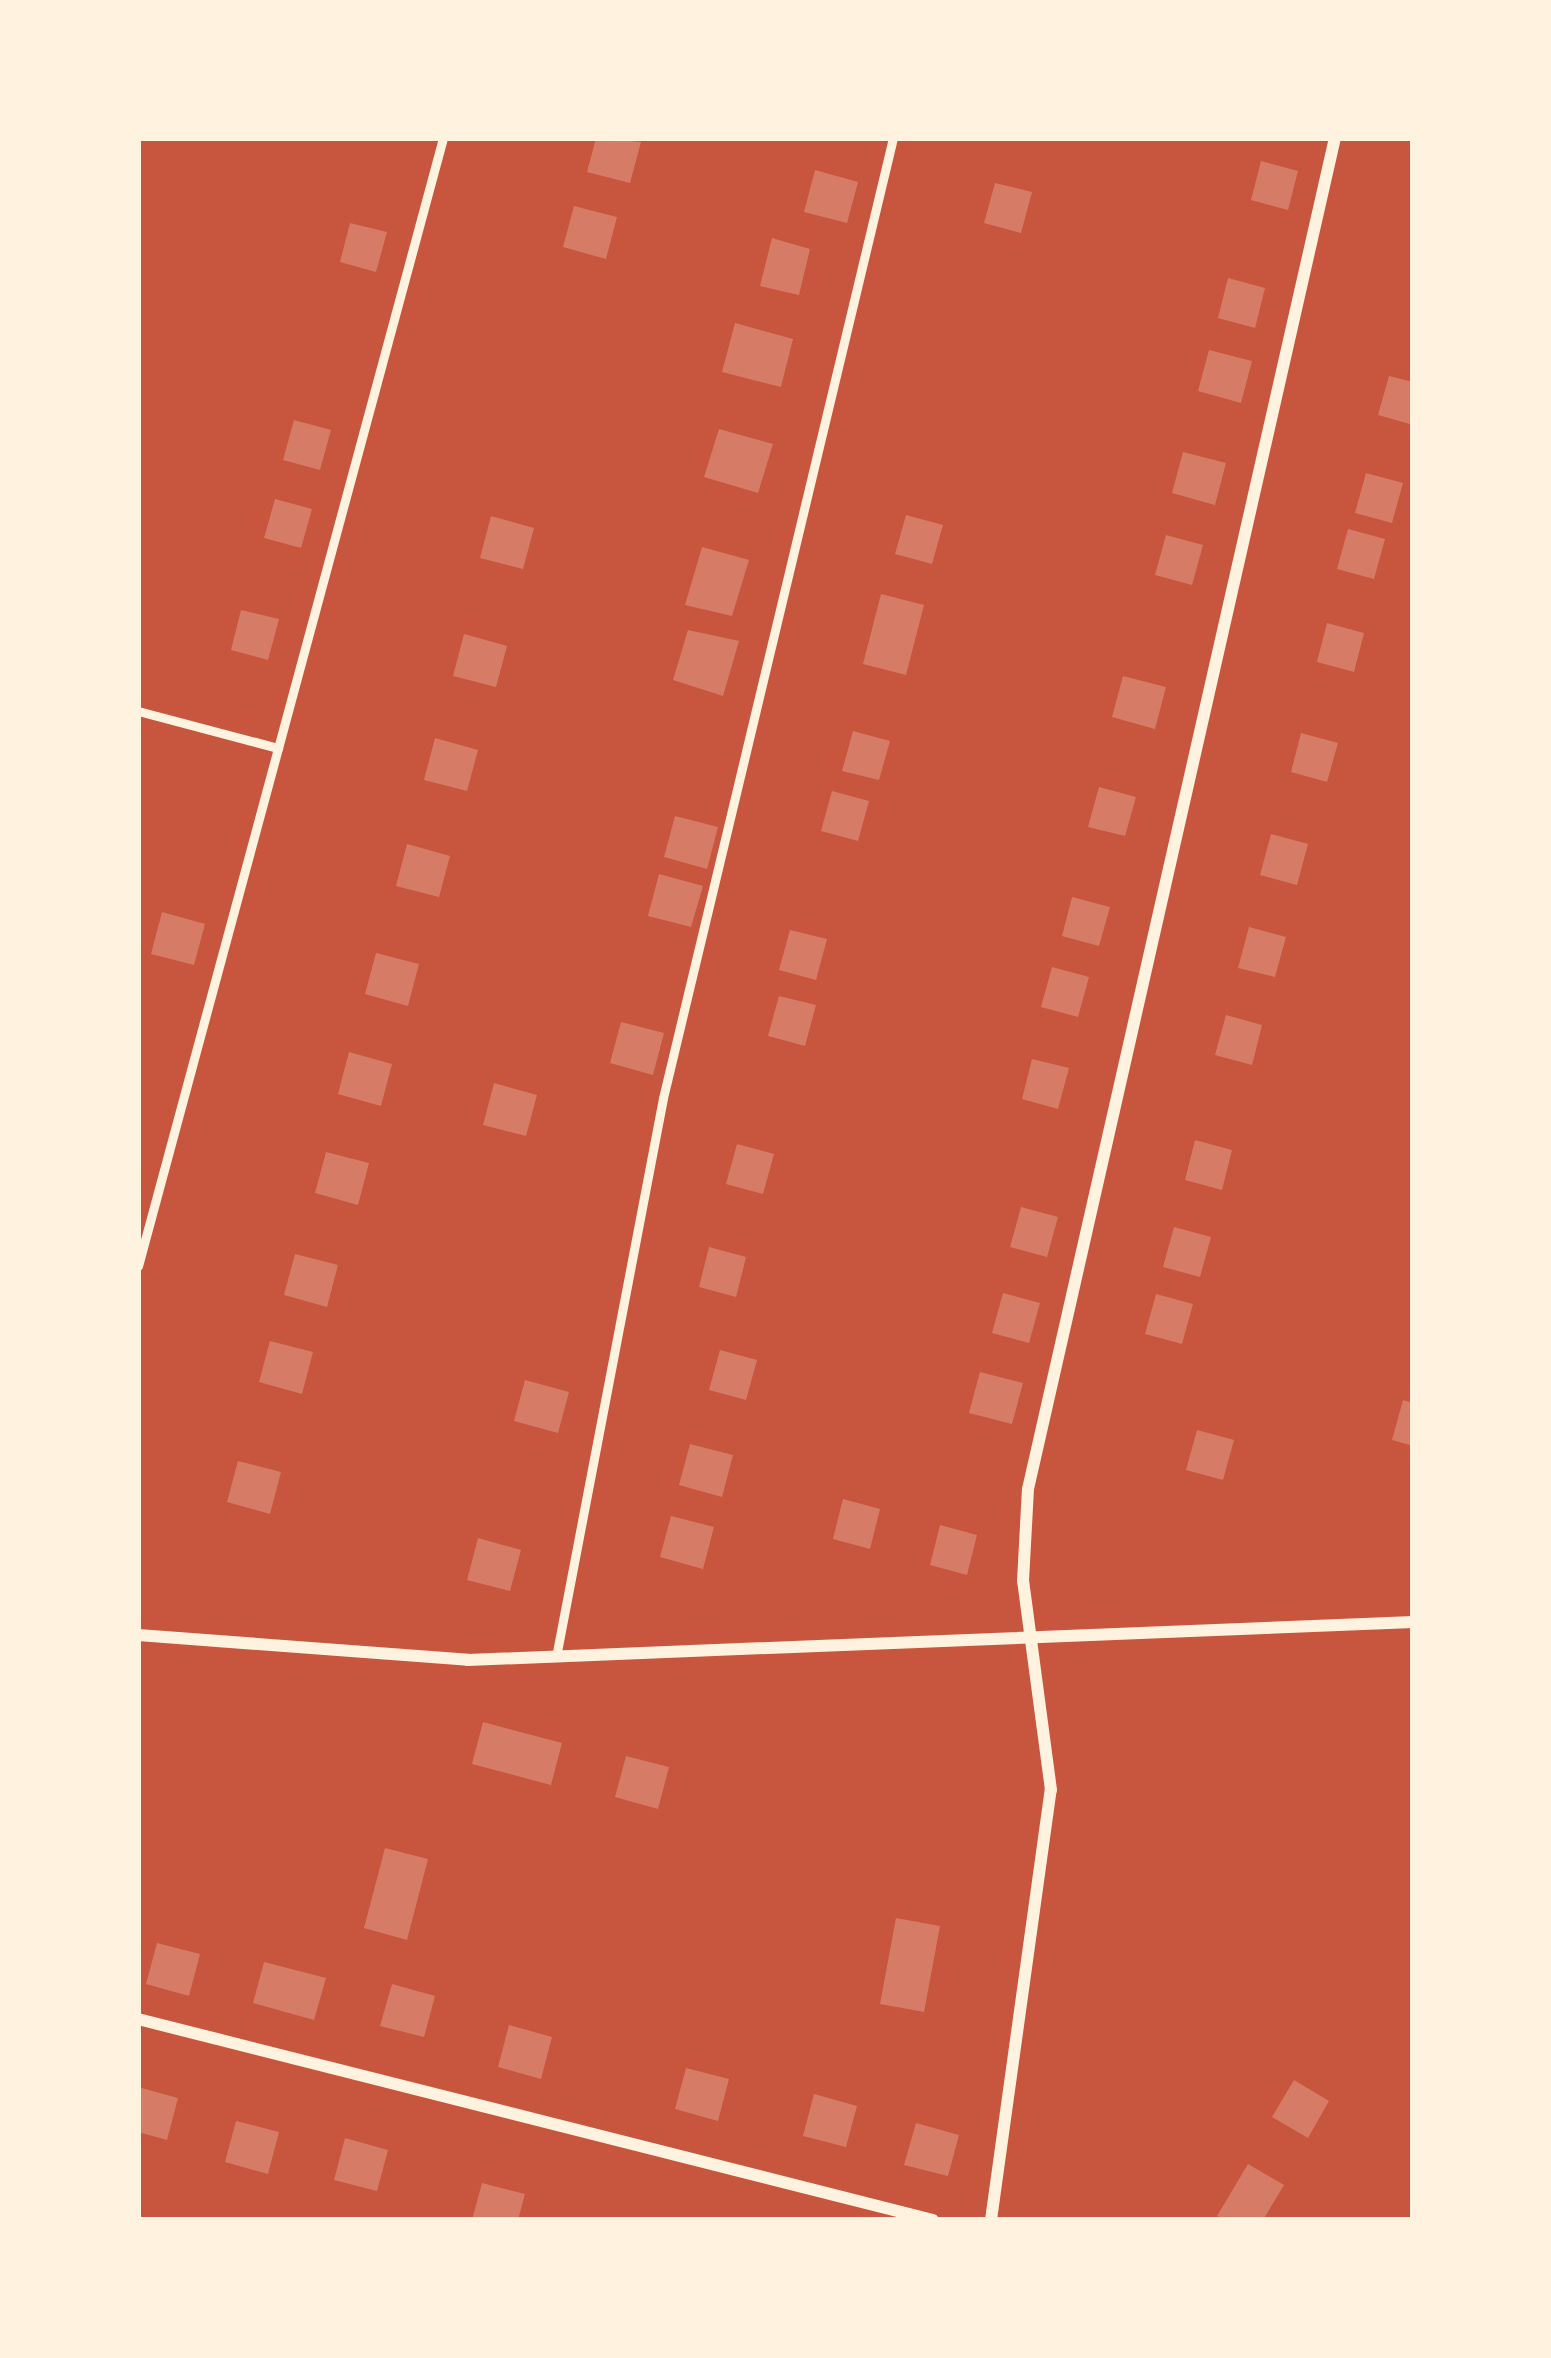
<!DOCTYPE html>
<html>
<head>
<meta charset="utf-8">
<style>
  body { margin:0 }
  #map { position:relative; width:1551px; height:2358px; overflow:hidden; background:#c8553d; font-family:"PT Sans",sans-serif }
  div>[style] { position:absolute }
  .building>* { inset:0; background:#d67c66 }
  .service>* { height:9px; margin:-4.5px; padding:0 4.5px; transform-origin:4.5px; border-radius:4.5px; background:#fff3e0 }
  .minor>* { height:12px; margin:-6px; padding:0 6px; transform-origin:6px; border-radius:6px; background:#fff3e0 }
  span { translate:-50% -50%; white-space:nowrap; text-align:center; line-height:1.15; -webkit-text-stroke:12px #fff3e0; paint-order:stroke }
  .frame { position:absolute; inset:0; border:141px solid #fff3e0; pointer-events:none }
</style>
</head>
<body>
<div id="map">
  <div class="building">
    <i style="clip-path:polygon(596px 138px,641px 142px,630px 183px,587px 172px)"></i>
    <i style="clip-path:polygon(1261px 161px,1298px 171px,1288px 210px,1251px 200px)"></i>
    <i style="clip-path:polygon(815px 170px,858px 182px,847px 223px,804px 212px)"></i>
    <i style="clip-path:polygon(995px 183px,1032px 192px,1021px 233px,984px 223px)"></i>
    <i style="clip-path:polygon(574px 206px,617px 217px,606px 259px,563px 247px)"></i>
    <i style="clip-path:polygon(350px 223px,387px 232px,376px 272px,340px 262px)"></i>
    <i style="clip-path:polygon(772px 238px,810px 249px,799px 295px,760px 286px)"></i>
    <i style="clip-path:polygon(1228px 278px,1265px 288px,1255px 328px,1218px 318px)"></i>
    <i style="clip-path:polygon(735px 323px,793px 339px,781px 387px,722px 372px)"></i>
    <i style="clip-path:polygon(1209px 350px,1252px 361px,1241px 403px,1198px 391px)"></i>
    <i style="clip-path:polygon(1389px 376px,1413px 382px,1413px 425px,1378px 415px)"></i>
    <i style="clip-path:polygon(294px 420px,331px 430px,320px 470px,283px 460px)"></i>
    <i style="clip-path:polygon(719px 429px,773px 444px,758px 493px,704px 477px)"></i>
    <i style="clip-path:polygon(1183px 452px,1226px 463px,1215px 505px,1172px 493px)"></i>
    <i style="clip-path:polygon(1366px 473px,1403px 483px,1392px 523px,1355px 513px)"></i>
    <i style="clip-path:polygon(275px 499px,312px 509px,301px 548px,264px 538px)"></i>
    <i style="clip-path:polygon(906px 515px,943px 525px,932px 564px,895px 554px)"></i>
    <i style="clip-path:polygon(491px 516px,534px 528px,523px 569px,480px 558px)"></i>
    <i style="clip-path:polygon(1348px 529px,1385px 539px,1374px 579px,1337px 569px)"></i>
    <i style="clip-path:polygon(1166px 535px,1203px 545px,1192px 585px,1155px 575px)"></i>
    <i style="clip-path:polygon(702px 547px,749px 560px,732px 616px,685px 605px)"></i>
    <i style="clip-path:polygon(881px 594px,924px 605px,906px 675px,863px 664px)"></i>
    <i style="clip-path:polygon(241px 610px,279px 619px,268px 660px,231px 650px)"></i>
    <i style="clip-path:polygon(1327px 623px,1364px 633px,1354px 672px,1317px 662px)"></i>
    <i style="clip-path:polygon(688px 630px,739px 641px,723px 696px,673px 680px)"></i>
    <i style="clip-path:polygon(464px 634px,507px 646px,496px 687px,453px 676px)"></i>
    <i style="clip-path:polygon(1123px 676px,1166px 687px,1155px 729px,1112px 717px)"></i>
    <i style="clip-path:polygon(853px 731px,890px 741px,879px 780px,842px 771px)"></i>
    <i style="clip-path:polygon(1301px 733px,1338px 743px,1327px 782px,1291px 772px)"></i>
    <i style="clip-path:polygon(435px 738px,478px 750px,467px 791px,424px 780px)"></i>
    <i style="clip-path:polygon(1099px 787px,1136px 797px,1125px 836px,1088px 827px)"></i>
    <i style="clip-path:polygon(832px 791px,869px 801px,858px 841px,821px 831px)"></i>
    <i style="clip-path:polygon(675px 816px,718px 827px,707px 869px,664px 857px)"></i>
    <i style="clip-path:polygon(1271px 834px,1308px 844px,1297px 885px,1260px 875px)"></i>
    <i style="clip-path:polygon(407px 844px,450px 856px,439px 897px,396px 886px)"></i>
    <i style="clip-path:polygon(659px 874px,703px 886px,691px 927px,648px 916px)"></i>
    <i style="clip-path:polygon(1072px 897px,1110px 907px,1099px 946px,1062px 936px)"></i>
    <i style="clip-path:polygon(162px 912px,205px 924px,194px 965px,151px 954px)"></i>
    <i style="clip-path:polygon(1249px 927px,1286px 937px,1275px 977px,1238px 968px)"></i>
    <i style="clip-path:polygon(790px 930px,827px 939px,816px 980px,779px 970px)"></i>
    <i style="clip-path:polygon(376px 953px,419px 964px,408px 1006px,365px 994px)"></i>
    <i style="clip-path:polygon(1052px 967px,1089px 977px,1078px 1017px,1041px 1007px)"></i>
    <i style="clip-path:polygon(779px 996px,816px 1005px,805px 1046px,768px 1036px)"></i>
    <i style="clip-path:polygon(1226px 1015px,1262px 1025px,1252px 1065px,1215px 1055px)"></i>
    <i style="clip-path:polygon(621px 1022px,664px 1033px,653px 1075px,610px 1063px)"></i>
    <i style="clip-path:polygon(349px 1052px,392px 1064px,381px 1106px,338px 1094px)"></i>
    <i style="clip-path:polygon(1032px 1059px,1069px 1068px,1058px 1109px,1022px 1099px)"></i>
    <i style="clip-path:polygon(494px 1083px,537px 1095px,526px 1136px,483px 1125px)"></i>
    <i style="clip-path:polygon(1195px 1140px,1232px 1150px,1222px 1190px,1185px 1180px)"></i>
    <i style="clip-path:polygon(737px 1144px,774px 1154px,763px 1194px,726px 1184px)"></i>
    <i style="clip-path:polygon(326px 1152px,369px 1163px,358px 1205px,315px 1193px)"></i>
    <i style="clip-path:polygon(1021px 1207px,1058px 1217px,1047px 1257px,1010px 1247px)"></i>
    <i style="clip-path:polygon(1174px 1227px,1211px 1237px,1200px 1277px,1163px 1267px)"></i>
    <i style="clip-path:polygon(709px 1247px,746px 1257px,736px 1297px,699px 1287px)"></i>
    <i style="clip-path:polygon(295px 1254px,338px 1265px,327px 1307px,284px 1295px)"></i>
    <i style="clip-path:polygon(1003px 1293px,1040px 1303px,1029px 1343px,992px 1333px)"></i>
    <i style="clip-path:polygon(1156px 1294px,1193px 1304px,1182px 1344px,1145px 1334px)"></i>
    <i style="clip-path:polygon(270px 1341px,313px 1352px,302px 1394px,259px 1382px)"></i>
    <i style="clip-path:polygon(720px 1350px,757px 1360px,746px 1400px,709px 1390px)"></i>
    <i style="clip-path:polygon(980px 1372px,1023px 1383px,1012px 1424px,969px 1413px)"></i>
    <i style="clip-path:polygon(525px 1380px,569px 1392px,558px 1433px,514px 1421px)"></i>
    <i style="clip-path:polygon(1403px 1400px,1413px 1403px,1413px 1446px,1392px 1440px)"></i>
    <i style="clip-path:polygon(1197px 1430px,1234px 1440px,1223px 1480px,1186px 1470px)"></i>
    <i style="clip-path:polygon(690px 1444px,733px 1455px,722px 1497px,679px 1485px)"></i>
    <i style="clip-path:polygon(238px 1461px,281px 1472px,270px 1514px,227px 1502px)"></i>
    <i style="clip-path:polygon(843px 1499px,880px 1509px,870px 1549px,833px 1539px)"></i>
    <i style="clip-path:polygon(671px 1516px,714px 1527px,703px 1569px,660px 1557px)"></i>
    <i style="clip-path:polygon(940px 1525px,977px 1535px,967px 1575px,930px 1565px)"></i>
    <i style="clip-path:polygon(478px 1538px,521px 1550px,510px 1591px,467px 1580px)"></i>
    <i style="clip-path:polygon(483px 1722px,562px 1743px,551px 1785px,472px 1764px)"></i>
    <i style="clip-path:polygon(626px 1756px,669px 1767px,658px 1809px,615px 1797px)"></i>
    <i style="clip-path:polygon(385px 1848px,428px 1859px,407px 1940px,364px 1928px)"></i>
    <i style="clip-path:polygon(896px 1918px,940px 1926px,924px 2012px,880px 2004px)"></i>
    <i style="clip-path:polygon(157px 1943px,200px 1954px,189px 1996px,146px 1984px)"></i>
    <i style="clip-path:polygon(264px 1962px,326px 1978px,314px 2020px,253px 2003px)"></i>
    <i style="clip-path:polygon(392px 1984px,435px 1996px,424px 2037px,380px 2026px)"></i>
    <i style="clip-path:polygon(509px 2025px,552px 2037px,541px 2079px,498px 2067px)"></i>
    <i style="clip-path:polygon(686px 2068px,729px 2079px,718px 2121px,675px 2109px)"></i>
    <i style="clip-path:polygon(1294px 2080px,1329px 2101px,1308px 2138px,1272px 2117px)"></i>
    <i style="clip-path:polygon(138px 2087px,178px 2098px,167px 2140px,138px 2132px)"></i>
    <i style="clip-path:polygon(814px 2094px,857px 2106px,846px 2147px,803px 2136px)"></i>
    <i style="clip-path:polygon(236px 2121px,279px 2132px,268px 2174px,225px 2162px)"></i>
    <i style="clip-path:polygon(916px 2123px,959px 2135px,948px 2176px,904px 2165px)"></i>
    <i style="clip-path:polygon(345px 2138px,388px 2150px,377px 2191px,334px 2180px)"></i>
    <i style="clip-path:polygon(1248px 2164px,1284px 2185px,1263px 2220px,1225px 2220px,1217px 2216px)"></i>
    <i style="clip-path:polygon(482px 2183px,525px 2194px,518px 2220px,472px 2220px)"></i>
  </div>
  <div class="service">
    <i style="left:138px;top:711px;width:145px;rotate:14.8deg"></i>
    <i style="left:138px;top:1266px;width:1169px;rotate:-74.87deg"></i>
    <i style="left:556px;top:1657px;width:569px;rotate:-79.16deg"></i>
    <i style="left:663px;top:1098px;width:987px;rotate:-76.53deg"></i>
  </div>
  <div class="minor">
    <i style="left:138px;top:1635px;width:331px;rotate:4.3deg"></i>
    <i style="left:468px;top:1660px;width:946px;rotate:-2.3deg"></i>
    <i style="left:138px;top:2019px;width:820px;rotate:14.19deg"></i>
    <i style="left:991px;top:2220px;width:434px;rotate:-82.1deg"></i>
    <i style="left:1051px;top:1790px;width:211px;rotate:-97.6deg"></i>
    <i style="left:1023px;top:1581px;width:92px;rotate:-86.9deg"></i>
    <i style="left:1028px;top:1489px;width:1385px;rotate:-77.2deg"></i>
  </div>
  <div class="frame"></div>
</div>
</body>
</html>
